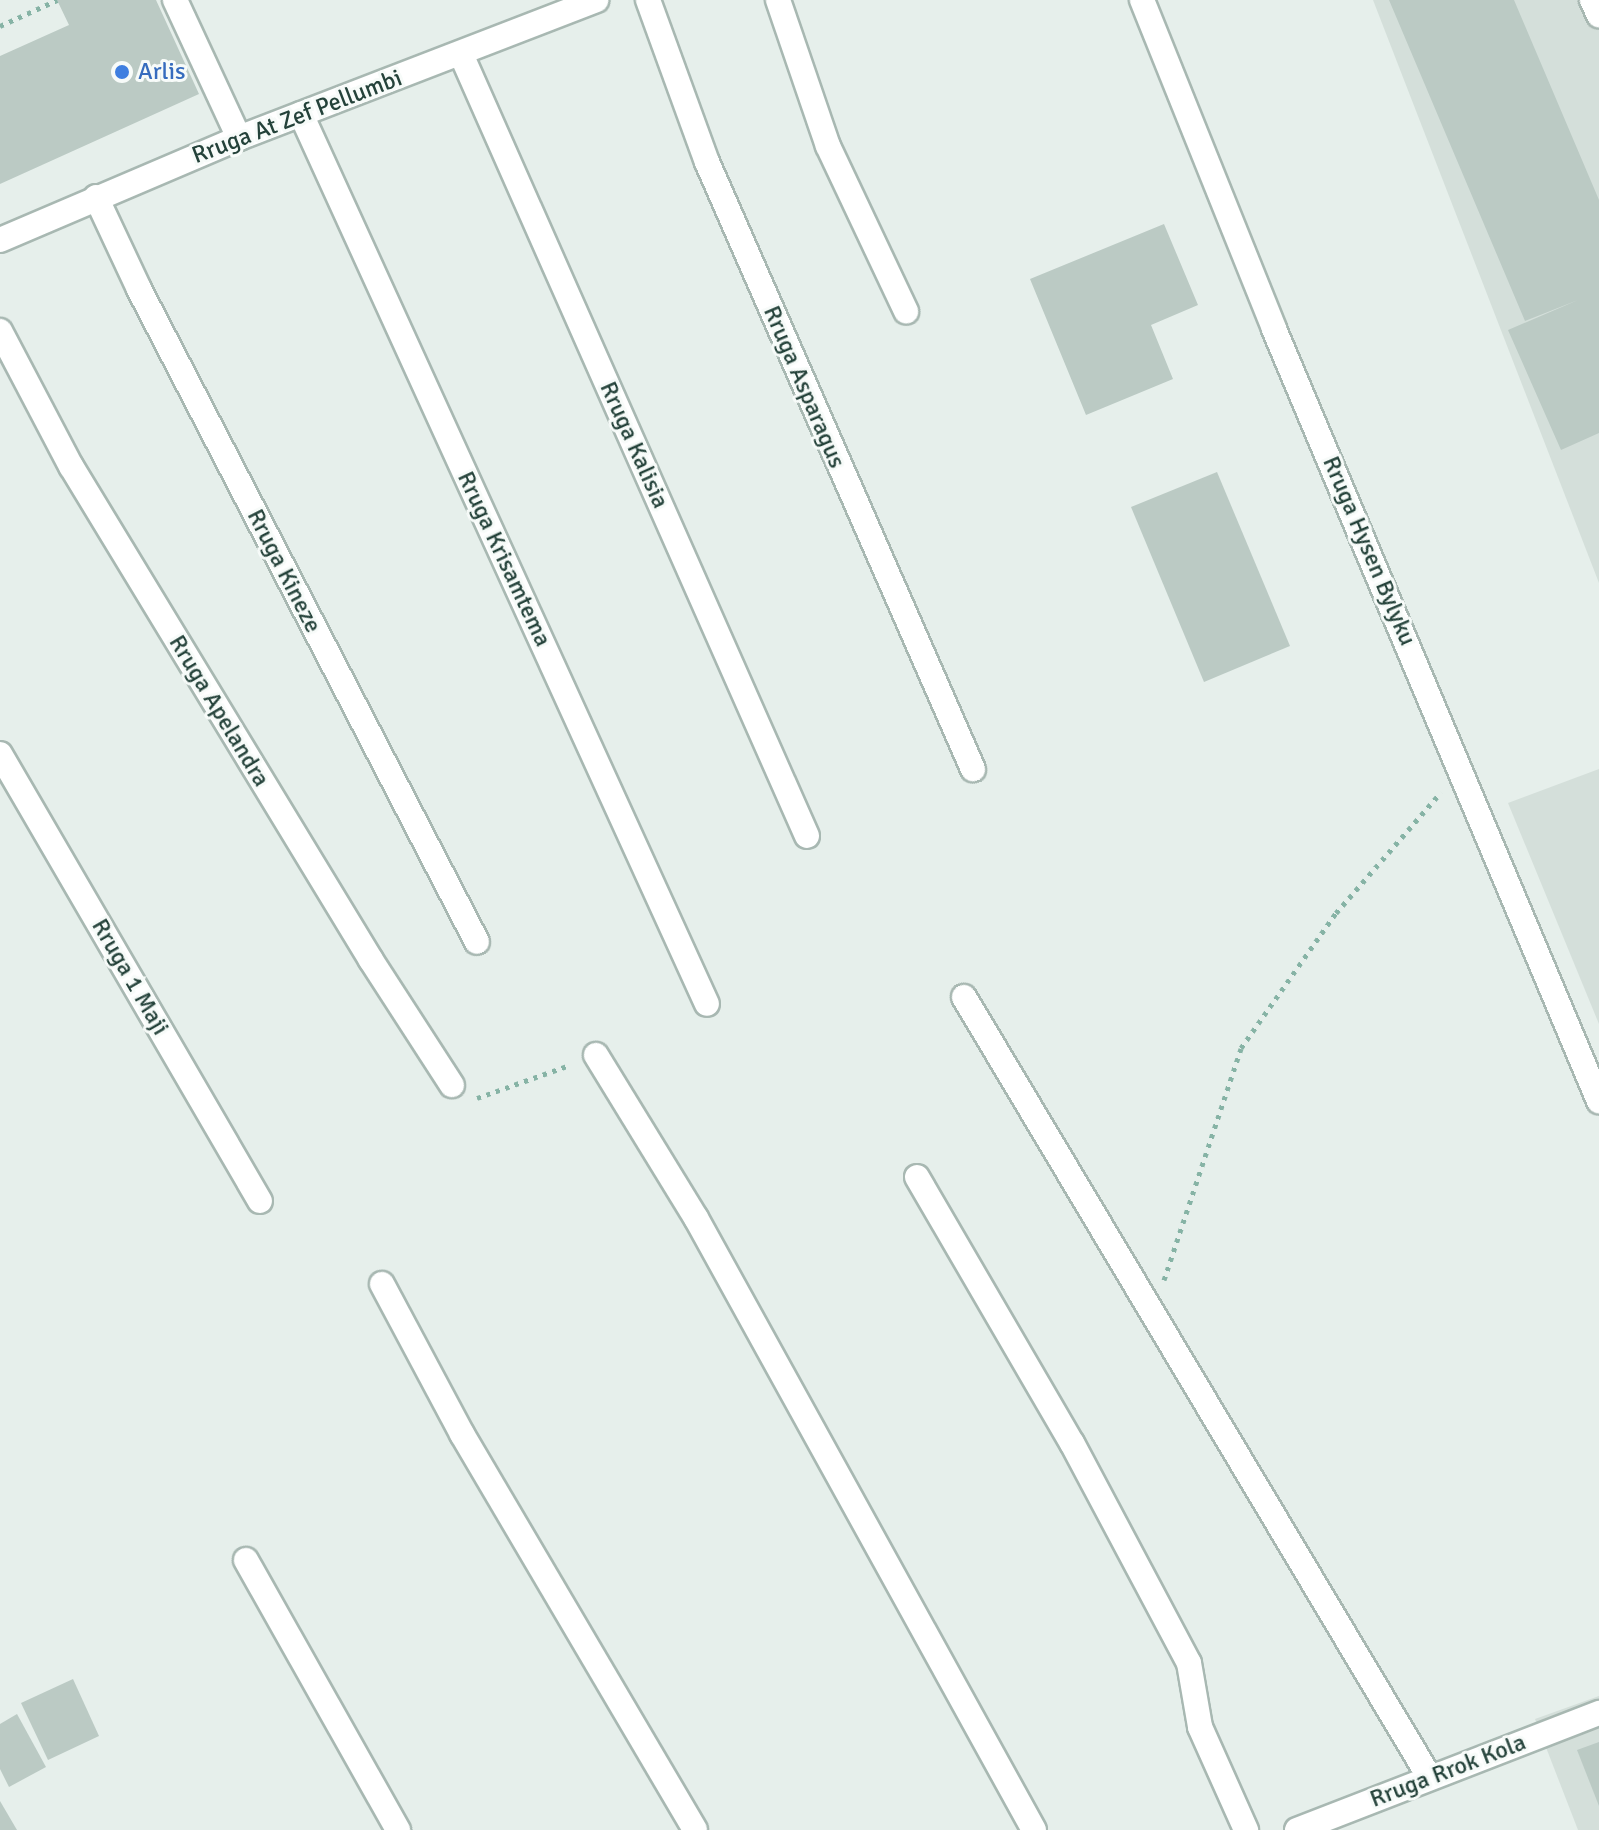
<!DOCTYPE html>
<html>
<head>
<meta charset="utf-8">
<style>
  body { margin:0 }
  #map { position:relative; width:1599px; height:1830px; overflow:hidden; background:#e6efeb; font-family:Signika,sans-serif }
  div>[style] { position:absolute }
  .built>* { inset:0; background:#d4dfda }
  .building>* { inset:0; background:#bbcac4 }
  .path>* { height:5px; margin-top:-2.5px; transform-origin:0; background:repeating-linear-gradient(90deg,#86b3a5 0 4px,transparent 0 10px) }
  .roads { filter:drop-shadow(2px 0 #a8b8b2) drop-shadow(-2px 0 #a8b8b2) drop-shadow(0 2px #a8b8b2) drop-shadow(0 -2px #a8b8b2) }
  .minor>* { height:24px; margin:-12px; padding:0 12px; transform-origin:12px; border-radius:12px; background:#fff }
  .dots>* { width:22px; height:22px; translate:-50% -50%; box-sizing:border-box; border:4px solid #f7fbf9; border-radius:50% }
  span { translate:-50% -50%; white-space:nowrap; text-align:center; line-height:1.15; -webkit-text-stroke:6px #f7fbf9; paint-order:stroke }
  .shop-label { font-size:24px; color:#366cbe }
  .left { translate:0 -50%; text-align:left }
  .street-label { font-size:24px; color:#24423a }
</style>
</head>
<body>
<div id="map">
  <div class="built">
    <i style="clip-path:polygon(1373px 0,1599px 0,1599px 583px)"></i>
    <i style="clip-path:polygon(1599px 769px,1599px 1024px,1508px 803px)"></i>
    <i style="clip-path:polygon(1599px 1696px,1599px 1830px,1578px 1830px,1535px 1719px)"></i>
  </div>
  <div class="building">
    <i style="clip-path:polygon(57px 0,156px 0,199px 94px,0 184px,0 56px,69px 25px)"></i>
    <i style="clip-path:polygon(1389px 0,1514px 0,1599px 200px,1599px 433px,1561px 450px,1508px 330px,1578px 300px,1525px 321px)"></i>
    <i style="clip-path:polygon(1164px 224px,1198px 305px,1151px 325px,1173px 379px,1086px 415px,1030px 279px)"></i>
    <i style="clip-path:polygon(1217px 472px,1290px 646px,1204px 682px,1131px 507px)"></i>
    <i style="clip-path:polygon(73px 1679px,99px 1736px,48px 1760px,21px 1703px)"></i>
    <i style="clip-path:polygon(17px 1714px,46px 1767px,9px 1787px,0 1769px,0 1724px)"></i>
    <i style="clip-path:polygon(1599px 1742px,1599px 1806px,1577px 1750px)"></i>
    <i style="clip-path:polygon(0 1801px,17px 1830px,0 1830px)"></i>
  </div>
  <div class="path">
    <i style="left:0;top:26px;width:63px;rotate:-24.5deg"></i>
    <i style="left:477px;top:1098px;width:99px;rotate:-19.5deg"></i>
    <i style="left:1164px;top:1280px;width:244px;rotate:-71.6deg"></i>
    <i style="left:1241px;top:1048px;width:165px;rotate:-54.9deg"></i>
    <i style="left:1336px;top:913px;width:160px;rotate:-49deg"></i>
  </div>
  <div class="roads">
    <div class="minor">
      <i style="left:175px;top:0;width:152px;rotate:65.1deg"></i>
      <i style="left:648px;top:0;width:172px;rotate:70deg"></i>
      <i style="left:707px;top:162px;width:663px;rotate:66.34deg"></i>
      <i style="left:778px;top:0;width:154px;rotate:71.1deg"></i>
      <i style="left:828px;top:146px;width:183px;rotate:64.7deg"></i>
      <i style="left:1142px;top:0;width:354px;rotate:68.1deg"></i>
      <i style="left:1274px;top:329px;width:838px;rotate:67.17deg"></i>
      <i style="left:1592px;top:0;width:17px;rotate:65deg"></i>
      <i style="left:461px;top:54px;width:855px;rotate:66.13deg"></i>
      <i style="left:301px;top:114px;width:978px;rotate:65.48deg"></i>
      <i style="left:96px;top:197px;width:102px;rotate:64.9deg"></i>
      <i style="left:139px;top:289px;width:735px;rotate:62.63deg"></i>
      <i style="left:0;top:240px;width:260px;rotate:-23.1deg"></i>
      <i style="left:239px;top:138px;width:383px;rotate:-21.1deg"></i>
      <i style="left:0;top:331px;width:153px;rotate:62.3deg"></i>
      <i style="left:71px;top:466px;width:578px;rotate:58.73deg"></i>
      <i style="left:371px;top:960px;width:149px;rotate:57.1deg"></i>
      <i style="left:0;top:754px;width:517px;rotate:59.82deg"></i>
      <i style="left:964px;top:997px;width:909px;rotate:59.18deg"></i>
      <i style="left:596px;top:1055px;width:191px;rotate:58.5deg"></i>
      <i style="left:696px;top:1218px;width:699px;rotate:61.09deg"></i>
      <i style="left:917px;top:1177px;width:308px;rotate:59.8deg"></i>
      <i style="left:1072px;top:1443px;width:249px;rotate:62deg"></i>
      <i style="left:1189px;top:1663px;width:65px;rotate:80.2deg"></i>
      <i style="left:1200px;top:1727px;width:113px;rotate:65.9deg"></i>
      <i style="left:382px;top:1284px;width:170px;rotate:61.9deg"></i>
      <i style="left:462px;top:1434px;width:459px;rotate:59.5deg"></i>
      <i style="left:246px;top:1560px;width:310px;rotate:60.6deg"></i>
      <i style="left:1297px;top:1830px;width:324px;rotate:-21.2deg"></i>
    </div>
  </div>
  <div class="dots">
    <i style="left:122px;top:72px;background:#3f7fe0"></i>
  </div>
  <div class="shop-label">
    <span class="left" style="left:138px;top:72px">Arlis</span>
  </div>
  <div class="street-label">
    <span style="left:297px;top:117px;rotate:-21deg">Rruga At Zef Pellumbi</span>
    <span style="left:804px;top:387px;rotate:67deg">Rruga Asparagus</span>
    <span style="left:634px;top:445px;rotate:66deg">Rruga Kalisia</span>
    <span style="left:1369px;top:551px;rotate:67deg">Rruga Hysen Bylyku</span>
    <span style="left:504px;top:559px;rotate:65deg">Rruga Krisamtema</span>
    <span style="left:284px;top:571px;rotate:63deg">Rruga Kineze</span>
    <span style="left:219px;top:711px;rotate:59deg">Rruga Apelandra</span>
    <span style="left:130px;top:977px;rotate:60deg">Rruga 1 Maji</span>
    <span style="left:1448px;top:1771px;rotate:-21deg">Rruga Rrok Kola</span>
  </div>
</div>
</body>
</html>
